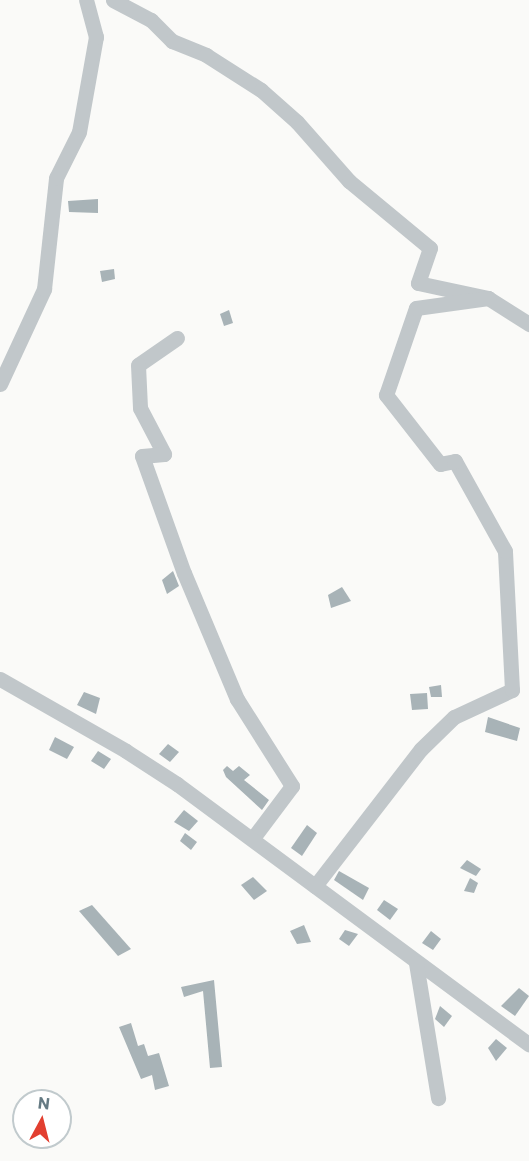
<!DOCTYPE html>
<html>
<head>
<meta charset="utf-8">
<style>
  body { margin:0 }
  #map { position:relative; width:529px; height:1161px; overflow:hidden; background:#fafaf8; font-family:Commissioner,sans-serif }
  div>[style] { position:absolute }
  .building>* { inset:0; background:#a8b3b7 }
  .minor>* { height:15px; margin:-7.5px; padding:0 7.5px; transform-origin:7.5px; border-radius:7.5px; background:#c1c7ca }
  span { translate:-50% -50%; white-space:nowrap; text-align:center; line-height:1.15; -webkit-text-stroke:6px #fff; paint-order:stroke }
  .north { position:absolute; left:12px; top:1089px; width:60px; height:60px; box-sizing:border-box; background:#fff; border:2px solid #c1cacd; border-radius:50%; rotate:7deg; font-size:16px; font-weight:700; line-height:24px; text-align:center; color:#657a83 }
  .north::after { content:''; display:block; margin:auto; width:21px; height:27px; background:#e23f30; clip-path:polygon(50% 0,100% 100%,50% 72%,0 100%) }
</style>
</head>
<body>
<div id="map">
  <div class="building">
    <i style="clip-path:polygon(98px 199px,98px 213px,69px 212px,68px 201px)"></i>
    <i style="clip-path:polygon(114px 269px,115px 279px,102px 282px,100px 271px)"></i>
    <i style="clip-path:polygon(229px 310px,233px 323px,224px 326px,220px 314px)"></i>
    <i style="clip-path:polygon(173px 571px,179px 586px,167px 594px,162px 580px)"></i>
    <i style="clip-path:polygon(342px 587px,351px 601px,331px 608px,328px 595px)"></i>
    <i style="clip-path:polygon(441px 685px,442px 697px,431px 697px,429px 687px)"></i>
    <i style="clip-path:polygon(84px 692px,100px 698px,96px 714px,77px 705px)"></i>
    <i style="clip-path:polygon(427px 693px,428px 709px,412px 710px,410px 694px)"></i>
    <i style="clip-path:polygon(488px 717px,520px 728px,517px 741px,485px 732px)"></i>
    <i style="clip-path:polygon(55px 737px,74px 747px,67px 759px,49px 750px)"></i>
    <i style="clip-path:polygon(168px 744px,179px 752px,170px 762px,159px 754px)"></i>
    <i style="clip-path:polygon(98px 751px,111px 759px,104px 769px,91px 761px)"></i>
    <i style="clip-path:polygon(227px 766px,233px 771px,239px 766px,250px 775px,244px 780px,269px 800px,262px 810px,226px 777px,223px 770px)"></i>
    <i style="clip-path:polygon(184px 810px,198px 821px,189px 831px,174px 822px)"></i>
    <i style="clip-path:polygon(307px 825px,317px 833px,302px 856px,291px 848px)"></i>
    <i style="clip-path:polygon(185px 833px,197px 842px,191px 850px,180px 841px)"></i>
    <i style="clip-path:polygon(467px 860px,481px 869px,476px 876px,460px 868px)"></i>
    <i style="clip-path:polygon(339px 871px,369px 888px,363px 900px,334px 880px)"></i>
    <i style="clip-path:polygon(253px 877px,267px 891px,254px 900px,241px 885px)"></i>
    <i style="clip-path:polygon(470px 878px,478px 883px,474px 893px,464px 891px)"></i>
    <i style="clip-path:polygon(384px 900px,398px 909px,390px 920px,377px 910px)"></i>
    <i style="clip-path:polygon(92px 905px,131px 949px,118px 956px,79px 911px)"></i>
    <i style="clip-path:polygon(304px 925px,311px 942px,297px 944px,290px 931px)"></i>
    <i style="clip-path:polygon(345px 930px,358px 934px,349px 946px,339px 939px)"></i>
    <i style="clip-path:polygon(431px 931px,441px 939px,433px 950px,422px 943px)"></i>
    <i style="clip-path:polygon(214px 980px,222px 1067px,210px 1068px,203px 991px,184px 997px,181px 987px)"></i>
    <i style="clip-path:polygon(519px 988px,529px 996px,515px 1016px,501px 1006px)"></i>
    <i style="clip-path:polygon(440px 1006px,452px 1016px,444px 1027px,435px 1019px)"></i>
    <i style="clip-path:polygon(131px 1023px,138px 1046px,144px 1044px,148px 1056px,159px 1053px,169px 1086px,155px 1090px,152px 1075px,141px 1079px,119px 1027px)"></i>
    <i style="clip-path:polygon(496px 1039px,507px 1048px,496px 1061px,488px 1048px)"></i>
  </div>
  <div class="minor">
    <i style="left:113px;top:0;width:43px;rotate:27.8deg"></i>
    <i style="left:151px;top:20px;width:30px;rotate:45deg"></i>
    <i style="left:172px;top:41px;width:37px;rotate:22deg"></i>
    <i style="left:206px;top:55px;width:65px;rotate:32.5deg"></i>
    <i style="left:261px;top:90px;width:48px;rotate:41.6deg"></i>
    <i style="left:297px;top:122px;width:79px;rotate:48.6deg"></i>
    <i style="left:349px;top:181px;width:105px;rotate:39.6deg"></i>
    <i style="left:430px;top:248px;width:37px;rotate:109deg"></i>
    <i style="left:418px;top:283px;width:72px;rotate:12.1deg"></i>
    <i style="left:488px;top:298px;width:49px;rotate:32.4deg"></i>
    <i style="left:177px;top:338px;width:47px;rotate:145.3deg"></i>
    <i style="left:138px;top:365px;width:43px;rotate:87.3deg"></i>
    <i style="left:140px;top:408px;width:52px;rotate:62.4deg"></i>
    <i style="left:164px;top:454px;width:22px;rotate:175deg"></i>
    <i style="left:142px;top:456px;width:124px;rotate:70.3deg"></i>
    <i style="left:184px;top:573px;width:137px;rotate:67.2deg"></i>
    <i style="left:237px;top:699px;width:103px;rotate:57.7deg"></i>
    <i style="left:292px;top:786px;width:65px;rotate:126.9deg"></i>
    <i style="left:0;top:384px;width:105px;rotate:-65.1deg"></i>
    <i style="left:44px;top:289px;width:112px;rotate:-83.8deg"></i>
    <i style="left:56px;top:178px;width:51px;rotate:-63.4deg"></i>
    <i style="left:79px;top:132px;width:97px;rotate:-79.9deg"></i>
    <i style="left:96px;top:37px;width:38px;rotate:-105deg"></i>
    <i style="left:0;top:679px;width:145px;rotate:29.7deg"></i>
    <i style="left:126px;top:751px;width:61px;rotate:32.9deg"></i>
    <i style="left:177px;top:784px;width:438px;rotate:36.5deg"></i>
    <i style="left:315px;top:886px;width:173px;rotate:-52.3deg"></i>
    <i style="left:421px;top:749px;width:46px;rotate:-44.1deg"></i>
    <i style="left:454px;top:717px;width:64px;rotate:-25deg"></i>
    <i style="left:512px;top:690px;width:139px;rotate:-92.9deg"></i>
    <i style="left:505px;top:551px;width:103px;rotate:-119.1deg"></i>
    <i style="left:455px;top:461px;width:15px;rotate:169deg"></i>
    <i style="left:440px;top:464px;width:88px;rotate:-128deg"></i>
    <i style="left:386px;top:395px;width:92px;rotate:-71deg"></i>
    <i style="left:416px;top:308px;width:73px;rotate:-7.9deg"></i>
    <i style="left:416px;top:963px;width:137px;rotate:80.7deg"></i>
  </div>
  <div class="north">N</div>
</div>
</body>
</html>
